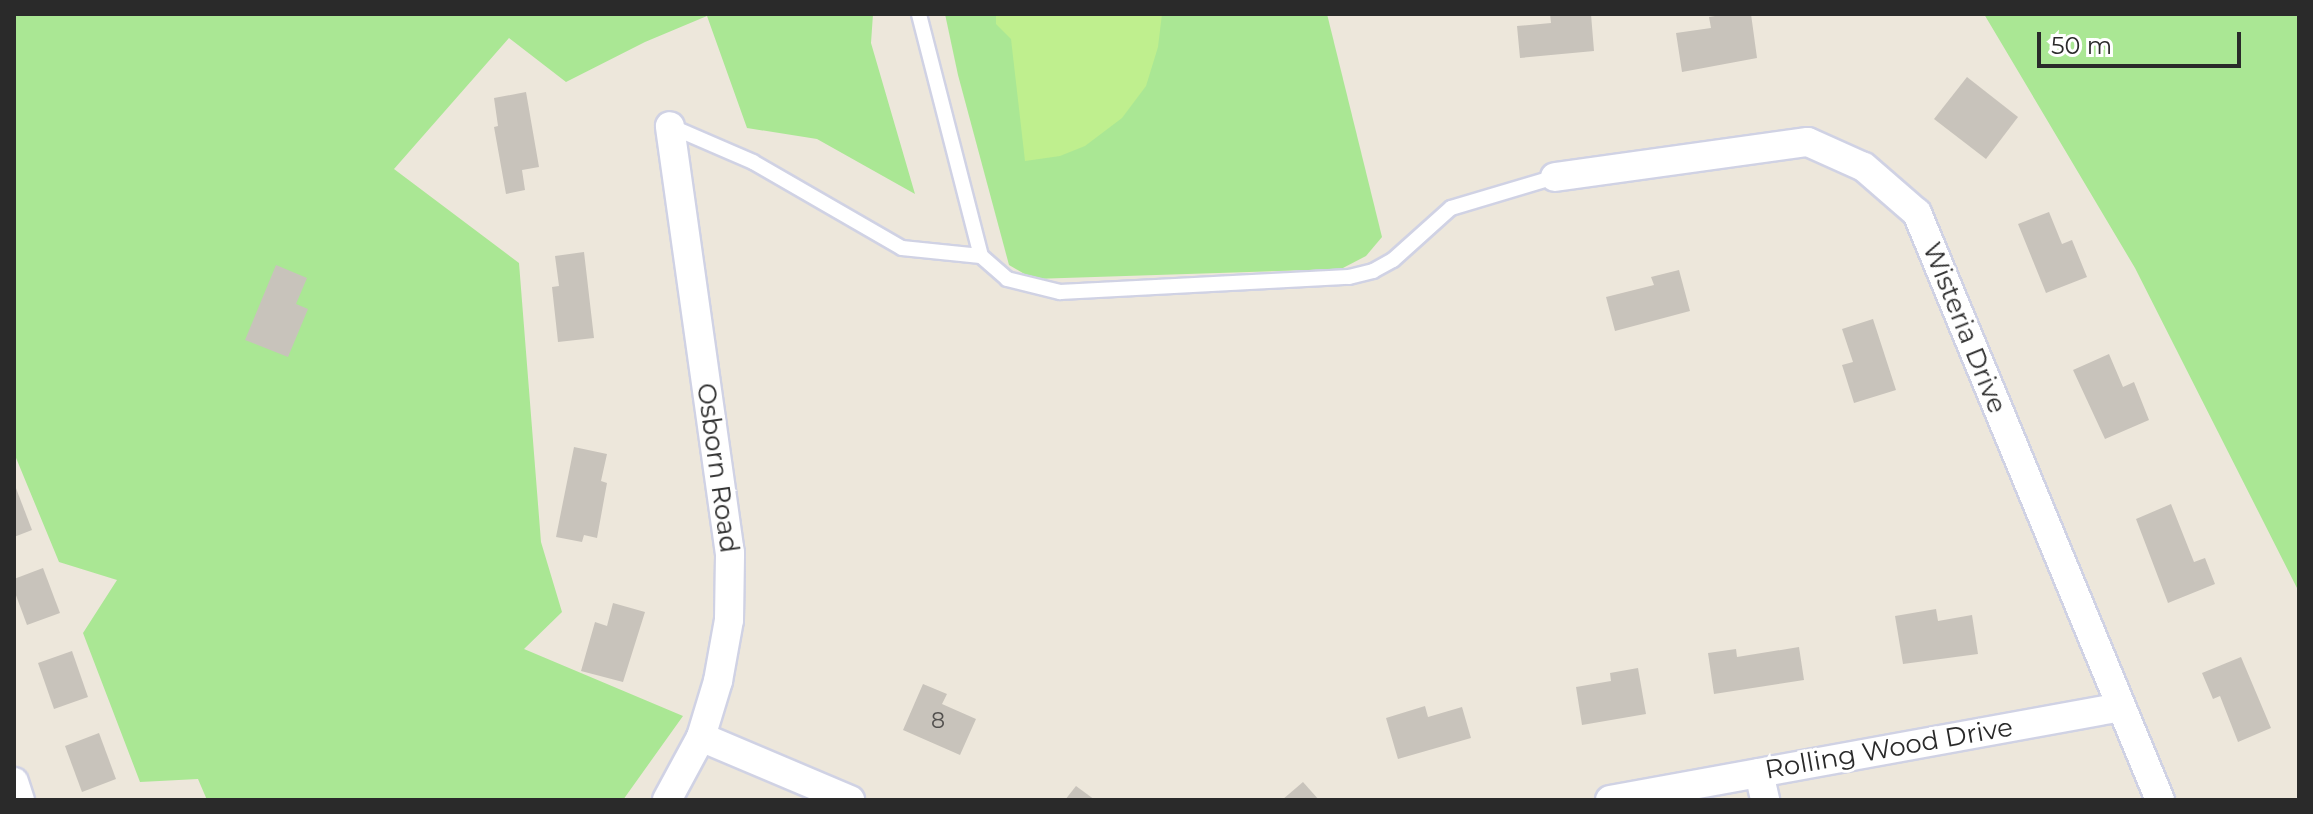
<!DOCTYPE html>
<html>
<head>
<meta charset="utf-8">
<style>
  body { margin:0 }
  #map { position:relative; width:2313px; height:814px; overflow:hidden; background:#ede7db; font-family:Montserrat,sans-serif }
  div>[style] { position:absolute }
  .green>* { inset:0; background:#aae794 }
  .pitch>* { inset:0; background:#bfef8e }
  .building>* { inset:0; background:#c8c3bb }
  .roads { filter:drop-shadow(2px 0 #d0d2e4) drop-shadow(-2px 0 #d0d2e4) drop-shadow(0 2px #d0d2e4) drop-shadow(0 -2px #d0d2e4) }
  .service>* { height:14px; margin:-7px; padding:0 7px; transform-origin:7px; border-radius:7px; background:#fff }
  .minor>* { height:28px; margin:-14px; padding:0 14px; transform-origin:14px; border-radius:14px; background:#fff }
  span { translate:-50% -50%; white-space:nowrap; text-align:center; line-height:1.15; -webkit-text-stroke:6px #fff; paint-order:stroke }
  .number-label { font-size:22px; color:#52504e }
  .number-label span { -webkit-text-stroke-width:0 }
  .street-label { font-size:26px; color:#2a2a2a }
  .frame { position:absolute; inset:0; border:16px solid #2a2a2a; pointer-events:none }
  .scale { position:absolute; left:2037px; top:32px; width:204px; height:36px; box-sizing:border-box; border:4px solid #2a2a2a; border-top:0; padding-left:10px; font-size:24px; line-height:28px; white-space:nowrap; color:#2a2a2a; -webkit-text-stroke:6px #fff; paint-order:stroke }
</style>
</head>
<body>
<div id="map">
  <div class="green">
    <i style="clip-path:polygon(14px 14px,873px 14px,871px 43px,915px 194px,817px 139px,747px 128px,707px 16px,645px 42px,566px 82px,509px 38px,394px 169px,519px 263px,541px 542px,562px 612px,524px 649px,683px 716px,623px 800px,207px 800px,198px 779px,140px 782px,83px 633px,117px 580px,59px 562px,14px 453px)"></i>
    <i style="clip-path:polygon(945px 14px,1327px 14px,1382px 237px,1366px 256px,1341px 269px,1033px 279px,1009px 265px,958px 75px)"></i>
    <i style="clip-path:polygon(1984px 14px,2299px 14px,2299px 592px,2135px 268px)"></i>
  </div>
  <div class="pitch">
    <i style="clip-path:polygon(996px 14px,1162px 14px,1158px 47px,1146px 86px,1122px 118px,1085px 146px,1060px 156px,1025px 161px,1011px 39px,996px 24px)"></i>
  </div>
  <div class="building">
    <i style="clip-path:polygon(1550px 14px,1591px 14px,1594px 51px,1520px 58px,1517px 26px,1551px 23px)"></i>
    <i style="clip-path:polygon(1727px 14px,1751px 14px,1757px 58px,1682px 72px,1676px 33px,1711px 28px,1709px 17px)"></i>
    <i style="clip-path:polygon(1967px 77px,2018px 117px,1986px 159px,1934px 119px)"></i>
    <i style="clip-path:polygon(526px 92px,539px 167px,522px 170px,525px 190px,506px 194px,494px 127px,498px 126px,494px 98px)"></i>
    <i style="clip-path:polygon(2049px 212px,2062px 244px,2072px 240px,2087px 277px,2046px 293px,2018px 224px)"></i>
    <i style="clip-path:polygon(584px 252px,594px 338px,558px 342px,552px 287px,559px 286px,555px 256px)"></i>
    <i style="clip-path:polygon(276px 265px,307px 278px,296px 304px,308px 309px,288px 357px,245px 340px)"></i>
    <i style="clip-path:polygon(1679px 270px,1690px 311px,1615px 331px,1606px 297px,1654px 285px,1651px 277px)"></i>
    <i style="clip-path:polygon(1873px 319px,1896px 390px,1854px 403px,1842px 365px,1853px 362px,1842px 329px)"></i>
    <i style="clip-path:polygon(2109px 354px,2123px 387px,2134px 382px,2149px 420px,2105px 439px,2073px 370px)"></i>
    <i style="clip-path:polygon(574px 447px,607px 454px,601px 481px,607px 483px,597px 538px,584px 535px,582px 542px,556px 537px)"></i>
    <i style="clip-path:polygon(14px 483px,32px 530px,14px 537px)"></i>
    <i style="clip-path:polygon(2171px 504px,2194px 562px,2205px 558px,2215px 584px,2168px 603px,2136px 519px)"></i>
    <i style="clip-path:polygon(43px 568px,60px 613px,27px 625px,14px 590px,14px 579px)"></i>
    <i style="clip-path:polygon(613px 603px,645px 612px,623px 682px,581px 671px,595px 622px,607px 626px)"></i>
    <i style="clip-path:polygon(1936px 609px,1938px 621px,1972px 615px,1978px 654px,1903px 664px,1895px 616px)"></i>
    <i style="clip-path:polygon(1799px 647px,1804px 680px,1714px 694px,1708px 653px,1736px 649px,1737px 657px)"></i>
    <i style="clip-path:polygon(72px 651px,88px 697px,54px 709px,38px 663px)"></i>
    <i style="clip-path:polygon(2241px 657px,2271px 728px,2238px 742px,2220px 696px,2213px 699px,2202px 673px)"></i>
    <i style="clip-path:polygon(1638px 668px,1646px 714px,1582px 725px,1576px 687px,1611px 681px,1610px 673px)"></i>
    <i style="clip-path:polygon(923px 684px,947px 694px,942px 704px,976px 719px,960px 755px,903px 730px)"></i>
    <i style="clip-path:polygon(1425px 706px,1428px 717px,1462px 707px,1471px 738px,1398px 759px,1386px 718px)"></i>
    <i style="clip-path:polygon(99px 733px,116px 779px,82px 792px,65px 746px)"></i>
    <i style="clip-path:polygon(1303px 782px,1319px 800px,1282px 800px)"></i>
    <i style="clip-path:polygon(1076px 786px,1095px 800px,1065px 800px)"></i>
  </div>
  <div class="roads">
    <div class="service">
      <i style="left:670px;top:126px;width:90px;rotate:23.4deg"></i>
      <i style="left:753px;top:162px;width:172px;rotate:30deg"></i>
      <i style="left:902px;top:248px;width:79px;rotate:5.8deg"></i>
      <i style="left:981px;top:256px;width:250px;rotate:-104.4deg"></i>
      <i style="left:981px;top:256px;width:35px;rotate:41deg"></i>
      <i style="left:1007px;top:279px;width:55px;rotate:13.8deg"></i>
      <i style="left:1060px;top:292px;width:289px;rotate:-3deg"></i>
      <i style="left:1349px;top:277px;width:25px;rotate:-14deg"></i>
      <i style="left:1373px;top:271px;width:23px;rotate:-29deg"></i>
      <i style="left:1393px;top:260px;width:78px;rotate:-41.9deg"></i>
      <i style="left:1451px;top:208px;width:109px;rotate:-16.6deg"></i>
    </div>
    <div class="minor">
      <i style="left:1555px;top:177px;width:255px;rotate:-7.9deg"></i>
      <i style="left:1808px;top:142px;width:61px;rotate:24.1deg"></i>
      <i style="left:1864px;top:167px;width:70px;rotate:41deg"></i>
      <i style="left:1917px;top:213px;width:635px;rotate:67.51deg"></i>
      <i style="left:701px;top:737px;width:162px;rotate:22.9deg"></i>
      <i style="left:1759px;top:773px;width:28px;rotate:77deg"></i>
      <i style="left:14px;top:782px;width:19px;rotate:72deg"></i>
      <i style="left:667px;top:800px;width:72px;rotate:-61.6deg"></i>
      <i style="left:701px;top:737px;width:59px;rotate:-73.1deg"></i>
      <i style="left:718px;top:681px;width:62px;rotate:-79.8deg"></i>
      <i style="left:729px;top:620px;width:66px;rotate:-89.1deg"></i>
      <i style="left:730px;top:554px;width:432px;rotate:-98deg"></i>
      <i style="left:1610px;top:800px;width:519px;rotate:-10.31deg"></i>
    </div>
  </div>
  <div class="number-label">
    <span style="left:938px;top:721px">8</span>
  </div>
  <div class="street-label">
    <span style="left:1964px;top:328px;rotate:68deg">Wisteria Drive</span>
    <span style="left:717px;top:468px;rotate:82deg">Osborn Road</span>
    <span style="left:1889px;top:749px;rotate:-10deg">Rolling Wood Drive</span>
  </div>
  <div class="frame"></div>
  <div class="scale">50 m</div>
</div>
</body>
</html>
